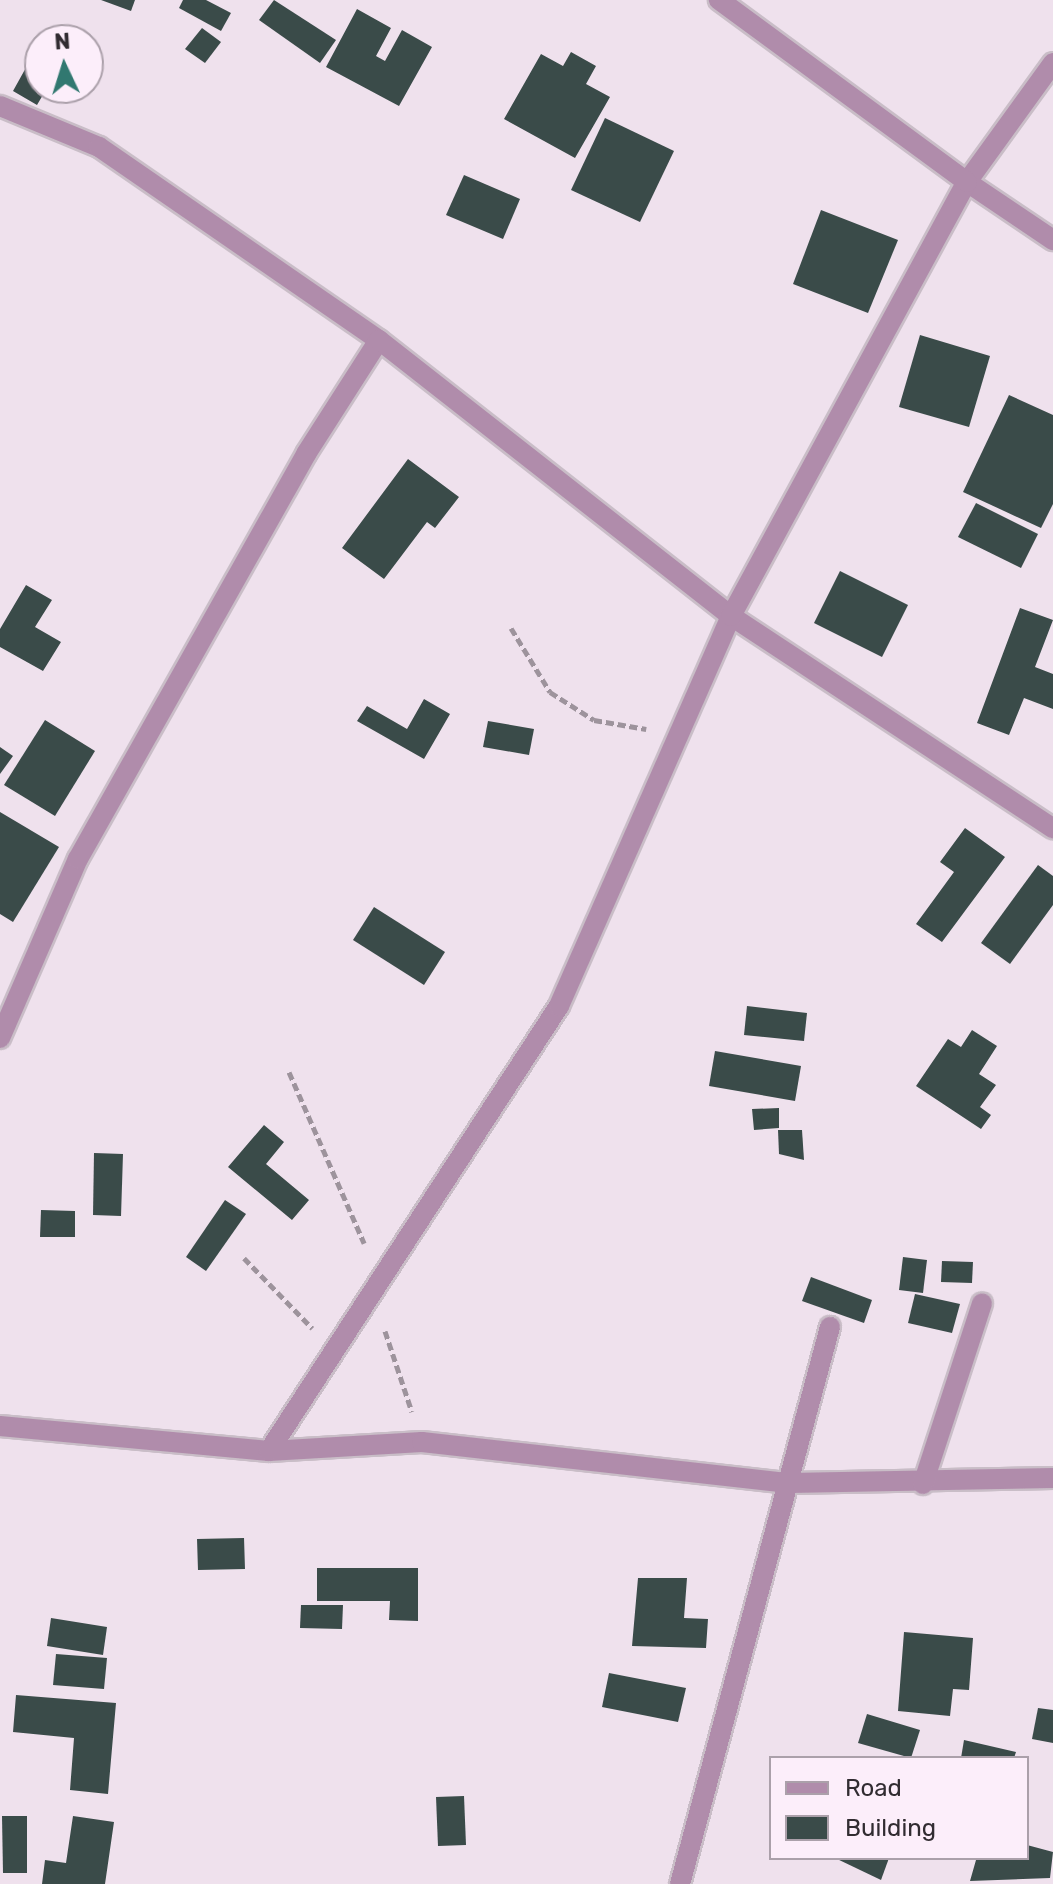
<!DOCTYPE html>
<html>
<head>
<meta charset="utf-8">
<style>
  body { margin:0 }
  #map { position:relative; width:1053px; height:1884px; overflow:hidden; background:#efe1ed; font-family:Rubik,sans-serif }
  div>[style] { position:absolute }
  .building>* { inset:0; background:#3a4b49 }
  .path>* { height:5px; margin-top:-2.5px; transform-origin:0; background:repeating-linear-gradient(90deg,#9d939c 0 8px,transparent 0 12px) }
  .roads { filter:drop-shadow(2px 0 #c9bdc7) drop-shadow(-2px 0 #c9bdc7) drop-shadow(0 2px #c9bdc7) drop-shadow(0 -2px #c9bdc7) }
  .street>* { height:20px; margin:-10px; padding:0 10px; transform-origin:10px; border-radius:10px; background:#b08cab }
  span { translate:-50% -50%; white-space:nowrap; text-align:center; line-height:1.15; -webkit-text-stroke:8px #fceefa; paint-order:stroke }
  .legend { position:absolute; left:769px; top:1756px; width:260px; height:104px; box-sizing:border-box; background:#fceefa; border:2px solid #aba0aa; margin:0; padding:10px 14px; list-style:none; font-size:24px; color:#312c31 }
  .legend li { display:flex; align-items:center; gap:16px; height:40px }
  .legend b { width:40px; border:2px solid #aba0aa }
  .north { position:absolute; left:24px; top:24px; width:80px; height:80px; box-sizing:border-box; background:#fceefa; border:2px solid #aba0aa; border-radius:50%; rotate:356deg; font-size:22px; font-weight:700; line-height:32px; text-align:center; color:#312c31 }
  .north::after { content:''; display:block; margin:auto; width:28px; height:36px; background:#317870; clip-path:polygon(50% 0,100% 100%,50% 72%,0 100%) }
</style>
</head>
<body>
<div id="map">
  <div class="building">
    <i style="clip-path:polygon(101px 0,135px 0,131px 11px)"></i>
    <i style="clip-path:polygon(183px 0,206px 0,231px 13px,221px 31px,179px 8px)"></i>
    <i style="clip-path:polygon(274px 0,336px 40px,320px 63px,259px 20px)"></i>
    <i style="clip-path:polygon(357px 9px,391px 28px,376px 56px,385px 61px,402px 30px,432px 47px,399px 106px,326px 67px)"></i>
    <i style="clip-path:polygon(202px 28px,221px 42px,205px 63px,185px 49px)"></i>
    <i style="clip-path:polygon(571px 52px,596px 66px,586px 84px,610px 97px,575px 158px,504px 119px,541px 54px,563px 66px)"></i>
    <i style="clip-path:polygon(33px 55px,40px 59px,40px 88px,47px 88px,37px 105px,13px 91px)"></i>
    <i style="clip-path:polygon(605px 118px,674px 151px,640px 222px,571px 190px)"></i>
    <i style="clip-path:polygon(464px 175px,520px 199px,503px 239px,446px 215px)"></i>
    <i style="clip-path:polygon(821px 210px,898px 240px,868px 313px,793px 284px)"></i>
    <i style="clip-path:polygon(920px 335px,990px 356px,969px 427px,899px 407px)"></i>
    <i style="clip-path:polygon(1009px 395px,1053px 415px,1053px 504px,1041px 528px,963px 492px)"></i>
    <i style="clip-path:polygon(408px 459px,459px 497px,435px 528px,427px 522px,384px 579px,342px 548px)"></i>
    <i style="clip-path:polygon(976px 503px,1038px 534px,1021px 568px,958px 537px)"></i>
    <i style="clip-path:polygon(840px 571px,908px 605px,882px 657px,814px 623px)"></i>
    <i style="clip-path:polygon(26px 585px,52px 600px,35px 627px,61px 642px,43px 671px,0 647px,0 629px)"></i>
    <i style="clip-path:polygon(1020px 608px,1053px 620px,1035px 667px,1053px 674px,1053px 709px,1024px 698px,1009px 735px,977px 723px)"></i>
    <i style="clip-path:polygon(424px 699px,450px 714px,424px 759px,357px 721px,367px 706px,407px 729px)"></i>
    <i style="clip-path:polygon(45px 720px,95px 751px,55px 816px,4px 785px)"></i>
    <i style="clip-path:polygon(488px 721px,534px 729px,529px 755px,483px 747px)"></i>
    <i style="clip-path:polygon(0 747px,13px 756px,0 774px)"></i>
    <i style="clip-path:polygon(0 812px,59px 847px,13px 922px,0 914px)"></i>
    <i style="clip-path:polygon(965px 828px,1005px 857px,942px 942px,916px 924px,954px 872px,940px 862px)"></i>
    <i style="clip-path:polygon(1038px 865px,1053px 876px,1053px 905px,1010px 964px,981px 943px)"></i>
    <i style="clip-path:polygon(374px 907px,445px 952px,424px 985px,353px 940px)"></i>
    <i style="clip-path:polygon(747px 1006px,807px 1013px,804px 1041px,744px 1035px)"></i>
    <i style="clip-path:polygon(972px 1030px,997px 1046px,979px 1074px,996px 1085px,980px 1107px,991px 1115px,981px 1129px,916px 1086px,948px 1039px,961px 1047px)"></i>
    <i style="clip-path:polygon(715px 1051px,801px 1066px,795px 1101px,709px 1086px)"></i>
    <i style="clip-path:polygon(779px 1108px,779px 1128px,754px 1130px,752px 1109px)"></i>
    <i style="clip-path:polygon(264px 1125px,284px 1142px,266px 1164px,309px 1200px,292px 1220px,228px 1167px)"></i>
    <i style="clip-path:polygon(778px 1130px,802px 1130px,804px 1160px,779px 1154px)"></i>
    <i style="clip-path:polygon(94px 1153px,123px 1154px,121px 1216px,93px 1215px)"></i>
    <i style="clip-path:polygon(225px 1200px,246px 1214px,206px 1271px,186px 1257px)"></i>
    <i style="clip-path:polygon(41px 1210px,75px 1211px,75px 1237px,40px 1237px)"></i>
    <i style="clip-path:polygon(903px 1257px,927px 1260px,923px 1293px,899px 1290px)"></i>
    <i style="clip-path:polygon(942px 1261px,973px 1262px,972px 1283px,941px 1282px)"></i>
    <i style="clip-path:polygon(811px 1277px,872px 1300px,864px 1323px,802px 1301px)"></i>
    <i style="clip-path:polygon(915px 1294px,960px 1304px,952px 1333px,908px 1323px)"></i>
    <i style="clip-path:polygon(244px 1538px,245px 1569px,198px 1570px,197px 1539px)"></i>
    <i style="clip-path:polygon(317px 1568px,418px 1568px,418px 1621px,389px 1620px,390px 1601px,317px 1601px)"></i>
    <i style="clip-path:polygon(638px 1578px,687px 1578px,684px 1618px,708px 1619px,706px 1648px,632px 1646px)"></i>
    <i style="clip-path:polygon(301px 1605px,343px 1605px,342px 1629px,300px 1628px)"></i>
    <i style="clip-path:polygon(51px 1618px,107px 1627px,103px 1655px,47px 1646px)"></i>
    <i style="clip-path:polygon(904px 1632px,973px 1638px,969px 1690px,953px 1689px,950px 1716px,898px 1711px)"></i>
    <i style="clip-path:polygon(56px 1654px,107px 1658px,104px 1689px,53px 1685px)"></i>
    <i style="clip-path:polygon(609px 1673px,686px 1688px,678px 1722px,602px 1707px)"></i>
    <i style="clip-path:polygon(16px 1695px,116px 1703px,108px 1794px,70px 1790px,74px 1738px,13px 1732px)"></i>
    <i style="clip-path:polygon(1038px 1708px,1053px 1710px,1053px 1743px,1032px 1739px)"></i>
    <i style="clip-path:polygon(867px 1714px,920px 1730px,911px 1758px,858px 1743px)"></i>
    <i style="clip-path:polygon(964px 1740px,1016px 1752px,1014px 1758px,961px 1758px)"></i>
    <i style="clip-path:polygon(464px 1796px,466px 1845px,438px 1846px,436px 1797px)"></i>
    <i style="clip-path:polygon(2px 1816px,27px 1816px,27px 1873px,3px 1873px)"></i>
    <i style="clip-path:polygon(73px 1816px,114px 1822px,105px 1884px,42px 1884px,45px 1860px,66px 1863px)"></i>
    <i style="clip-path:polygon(1027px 1845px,1053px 1852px,1050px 1878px,970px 1881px,976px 1860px,1027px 1858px)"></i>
    <i style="clip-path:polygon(835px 1858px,889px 1858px,881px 1880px)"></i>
  </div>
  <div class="path">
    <i style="left:511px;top:628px;width:75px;rotate:58.6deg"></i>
    <i style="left:550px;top:692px;width:52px;rotate:32.5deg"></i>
    <i style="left:594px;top:720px;width:53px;rotate:9.8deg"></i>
    <i style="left:289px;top:1072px;width:187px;rotate:66.3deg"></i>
    <i style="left:244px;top:1258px;width:98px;rotate:45.8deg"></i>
    <i style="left:385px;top:1331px;width:85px;rotate:71.6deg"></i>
  </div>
  <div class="roads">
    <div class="street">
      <i style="left:1053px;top:63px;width:147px;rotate:125.9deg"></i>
      <i style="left:967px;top:182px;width:104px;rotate:34deg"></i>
      <i style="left:0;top:106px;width:107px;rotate:22.5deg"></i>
      <i style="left:99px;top:147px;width:340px;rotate:34.6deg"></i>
      <i style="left:0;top:1038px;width:195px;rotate:-66.5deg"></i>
      <i style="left:78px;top:859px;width:465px;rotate:-60.6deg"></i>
      <i style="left:306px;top:454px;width:135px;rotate:-57.4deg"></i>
      <i style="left:379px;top:340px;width:447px;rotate:38.1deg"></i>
      <i style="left:731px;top:616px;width:386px;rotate:33.4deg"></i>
      <i style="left:0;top:1426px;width:270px;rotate:5.3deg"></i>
      <i style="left:269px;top:1451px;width:153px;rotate:-3.4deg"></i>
      <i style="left:422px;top:1442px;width:369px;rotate:6.4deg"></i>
      <i style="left:789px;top:1483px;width:264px;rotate:-1.1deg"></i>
      <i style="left:269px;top:1451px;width:531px;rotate:-56.91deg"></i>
      <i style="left:559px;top:1006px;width:426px;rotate:-66.2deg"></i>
      <i style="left:731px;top:616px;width:494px;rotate:-61.5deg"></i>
      <i style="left:967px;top:182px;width:308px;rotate:-143.7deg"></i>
      <i style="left:923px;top:1484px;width:190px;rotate:-71.9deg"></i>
      <i style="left:680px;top:1884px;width:577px;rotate:-74.93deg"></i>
    </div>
  </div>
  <ul class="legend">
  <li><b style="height:10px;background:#b08cab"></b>Road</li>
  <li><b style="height:22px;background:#3a4b49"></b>Building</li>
  </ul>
  <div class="north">N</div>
</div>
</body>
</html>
